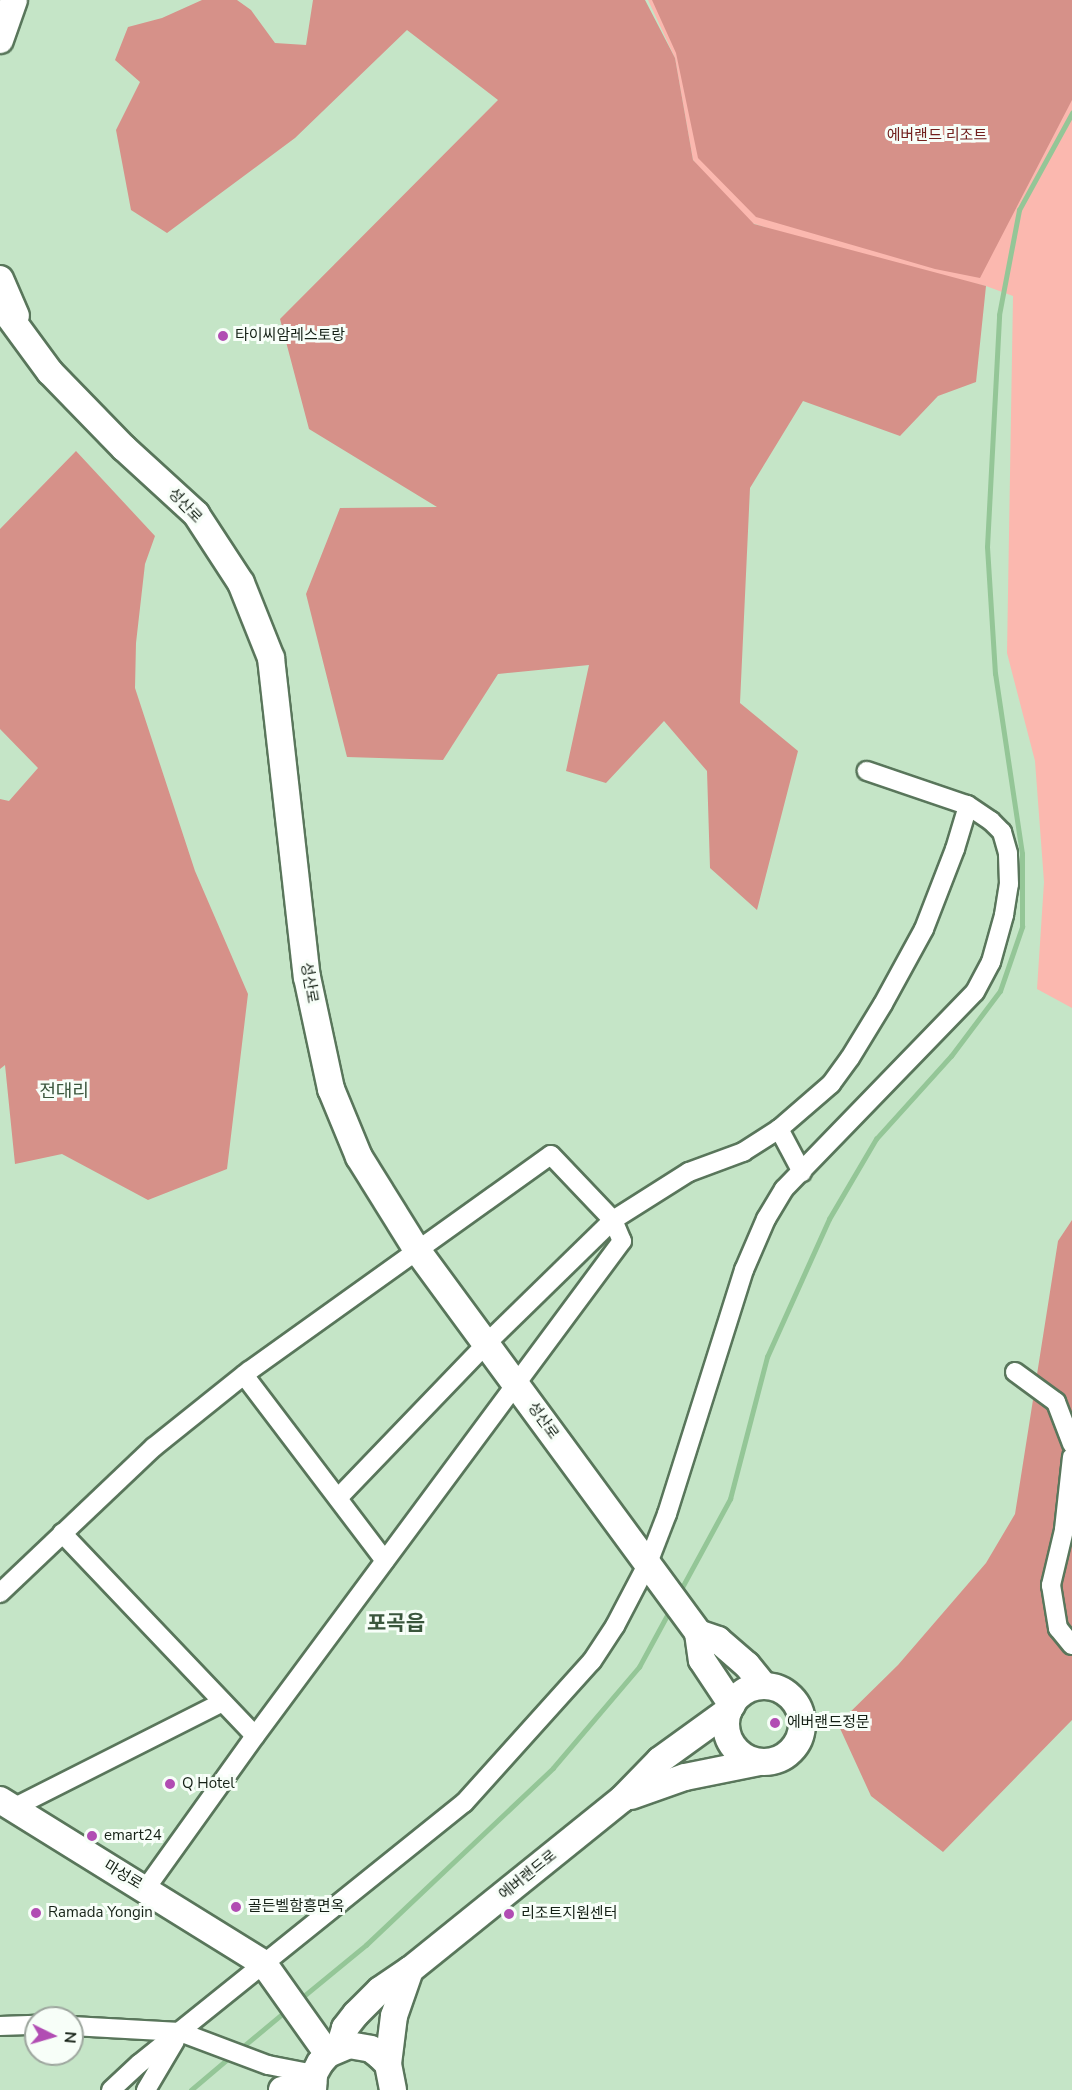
<!DOCTYPE html>
<html>
<head>
<meta charset="utf-8">
<style>
  body { margin:0 }
  #map { position:relative; width:1072px; height:2090px; overflow:hidden; background:#c5e5c7; font-family:"Nunito Sans","Noto Sans KR",sans-serif }
  div>[style] { position:absolute }
  .green>* { inset:0; background:#fbb8af }
  .forest>* { inset:0; background:#d69189 }
  .stream>* { height:4.5px; margin:-2.25px; padding:0 2.25px; transform-origin:2.25px; border-radius:2.25px; background:#94c697 }
  .roads { filter:drop-shadow(2px 0 #59765b) drop-shadow(-2px 0 #59765b) drop-shadow(0 2px #59765b) drop-shadow(0 -2px #59765b) }
  .street>* { height:18px; margin:-9px; padding:0 9px; transform-origin:9px; border-radius:9px; background:#fff }
  .secondary>* { height:26px; margin:-13px; padding:0 13px; transform-origin:13px; border-radius:13px; background:#fff }
  .secondary>.ring { margin:-13px; padding:0; box-sizing:content-box; background:none; border:26px solid #fff; border-radius:50% }
  .dots>* { width:16px; height:16px; translate:-50% -50%; box-sizing:border-box; border:3px solid #f7fef8; border-radius:50% }
  span { translate:-50% -50%; white-space:nowrap; text-align:center; line-height:1.15; -webkit-text-stroke:6px #f7fef8; paint-order:stroke }
  .park-label { font-size:15px; color:#72201d }
  .poi-label { font-size:15px; color:#152116 }
  .left { translate:0 -50%; text-align:left }
  .street-label { font-size:15px; color:#152116 }
  .quarter-label { font-size:18px; color:#3a563c }
  .district-label { font-size:21px; color:#3a563c; font-weight:700 }
  .north { position:absolute; left:24px; top:2006px; width:60px; height:60px; box-sizing:border-box; background:#f7fef8; border:2px solid #9da69e; border-radius:50%; rotate:95deg; font-size:16px; font-weight:700; line-height:24px; text-align:center; color:#152116 }
  .north::after { content:''; display:block; margin:auto; width:21px; height:27px; background:#b14db3; clip-path:polygon(50% 0,100% 100%,50% 72%,0 100%) }
</style>
</head>
<body>
<div id="map">
  <div class="green">
    <i style="clip-path:polygon(648px 0,1072px 0,1072px 1008px,1037px 989px,1044px 882px,1035px 761px,1007px 653px,1013px 296px,986px 286px,856px 257px,743px 220px,693px 160px,675px 58px)"></i>
  </div>
  <div class="forest">
    <i style="clip-path:polygon(202px 0,237px 0,251px 10px,275px 43px,306px 45px,313px 0,645px 0,675px 58px,693px 160px,754px 224px,986px 286px,976px 382px,938px 396px,900px 436px,803px 401px,750px 488px,740px 703px,798px 751px,757px 910px,710px 868px,707px 771px,664px 721px,606px 783px,566px 771px,589px 665px,498px 674px,443px 760px,347px 757px,306px 594px,340px 508px,437px 507px,309px 429px,280px 319px,498px 100px,407px 30px,295px 138px,167px 233px,131px 210px,116px 130px,140px 82px,115px 60px,128px 27px,162px 18px)"></i>
    <i style="clip-path:polygon(652px 0,1072px 0,1072px 100px,980px 278px,935px 269px,756px 217px,698px 158px,676px 53px)"></i>
    <i style="clip-path:polygon(76px 451px,155px 536px,145px 564px,136px 643px,135px 688px,195px 871px,248px 994px,227px 1169px,148px 1200px,62px 1154px,15px 1164px,5px 1065px,0 1069px,0 799px,9px 801px,38px 768px,0 729px,0 529px)"></i>
    <i style="clip-path:polygon(1072px 1220px,1072px 1720px,943px 1852px,871px 1796px,838px 1724px,898px 1665px,986px 1563px,1015px 1514px,1058px 1241px)"></i>
  </div>
  <div class="stream">
    <i style="left:679px;top:1593px;width:107px;rotate:-61.5deg"></i>
    <i style="left:730px;top:1499px;width:147px;rotate:-75.4deg"></i>
    <i style="left:767px;top:1357px;width:151px;rotate:-65.8deg"></i>
    <i style="left:829px;top:1219px;width:93px;rotate:-59.6deg"></i>
    <i style="left:876px;top:1139px;width:112px;rotate:-47.9deg"></i>
    <i style="left:951px;top:1056px;width:81px;rotate:-53deg"></i>
    <i style="left:1000px;top:991px;width:68px;rotate:-71deg"></i>
    <i style="left:1022px;top:927px;width:73px;rotate:-90deg"></i>
    <i style="left:1022px;top:854px;width:182px;rotate:-98.5deg"></i>
    <i style="left:995px;top:674px;width:127px;rotate:-93.6deg"></i>
    <i style="left:987px;top:547px;width:232px;rotate:-87deg"></i>
    <i style="left:999px;top:315px;width:107px;rotate:-79.2deg"></i>
    <i style="left:1019px;top:210px;width:111px;rotate:-61.3deg"></i>
    <i style="left:299px;top:2000px;width:87px;rotate:-39.4deg"></i>
    <i style="left:366px;top:1945px;width:257px;rotate:-43.4deg"></i>
    <i style="left:553px;top:1768px;width:133px;rotate:-49.6deg"></i>
    <i style="left:639px;top:1667px;width:67px;rotate:-61.5deg"></i>
    <i style="left:239px;top:2050px;width:64px;rotate:-39.9deg"></i>
    <i style="left:191px;top:2090px;width:51px;rotate:-40.2deg"></i>
  </div>
  <div class="roads">
    <div class="street">
      <i style="left:779px;top:1129px;width:49px;rotate:61.9deg"></i>
      <i style="left:1015px;top:1372px;width:51px;rotate:36.2deg"></i>
      <i style="left:1056px;top:1402px;width:45px;rotate:69.1deg"></i>
      <i style="left:244px;top:1375px;width:233px;rotate:52.8deg"></i>
      <i style="left:1072px;top:1457px;width:73px;rotate:96.3deg"></i>
      <i style="left:1064px;top:1530px;width:57px;rotate:103.3deg"></i>
      <i style="left:1051px;top:1585px;width:44px;rotate:80.8deg"></i>
      <i style="left:1058px;top:1628px;width:22px;rotate:51deg"></i>
      <i style="left:338px;top:1498px;width:215px;rotate:-46.1deg"></i>
      <i style="left:487px;top:1343px;width:176px;rotate:-44.3deg"></i>
      <i style="left:613px;top:1220px;width:90px;rotate:-32.3deg"></i>
      <i style="left:689px;top:1172px;width:58px;rotate:-20.3deg"></i>
      <i style="left:743px;top:1152px;width:43px;rotate:-32.6deg"></i>
      <i style="left:779px;top:1129px;width:69px;rotate:-40.9deg"></i>
      <i style="left:831px;top:1084px;width:32px;rotate:-54deg"></i>
      <i style="left:850px;top:1058px;width:63px;rotate:-58.6deg"></i>
      <i style="left:883px;top:1004px;width:85px;rotate:-61.3deg"></i>
      <i style="left:924px;top:929px;width:86px;rotate:-68.8deg"></i>
      <i style="left:955px;top:849px;width:45px;rotate:-73.2deg"></i>
      <i style="left:62px;top:1533px;width:280px;rotate:46.4deg"></i>
      <i style="left:255px;top:1736px;width:187px;rotate:125.6deg"></i>
      <i style="left:0;top:1593px;width:212px;rotate:-43.5deg"></i>
      <i style="left:154px;top:1447px;width:122px;rotate:-38.7deg"></i>
      <i style="left:249px;top:1371px;width:371px;rotate:-35.6deg"></i>
      <i style="left:551px;top:1155px;width:90px;rotate:46.4deg"></i>
      <i style="left:613px;top:1220px;width:23px;rotate:67deg"></i>
      <i style="left:622px;top:1241px;width:616px;rotate:126.55deg"></i>
      <i style="left:13px;top:1808px;width:235px;rotate:-26.8deg"></i>
      <i style="left:0;top:2026px;width:36px;rotate:-2deg"></i>
      <i style="left:72px;top:2026px;width:108px;rotate:3.2deg"></i>
      <i style="left:180px;top:2032px;width:94px;rotate:20.6deg"></i>
      <i style="left:268px;top:2065px;width:47px;rotate:11.1deg"></i>
      <i style="left:111px;top:2090px;width:38px;rotate:-43deg"></i>
      <i style="left:139px;top:2064px;width:417px;rotate:-38.8deg"></i>
      <i style="left:464px;top:1803px;width:191px;rotate:-48deg"></i>
      <i style="left:592px;top:1661px;width:42px;rotate:-56.7deg"></i>
      <i style="left:615px;top:1626px;width:71px;rotate:-62.4deg"></i>
      <i style="left:648px;top:1563px;width:53px;rotate:-68.8deg"></i>
      <i style="left:667px;top:1514px;width:256px;rotate:-72.5deg"></i>
      <i style="left:744px;top:1270px;width:56px;rotate:-66.7deg"></i>
      <i style="left:766px;top:1219px;width:35px;rotate:-59deg"></i>
      <i style="left:784px;top:1189px;width:274px;rotate:-45.9deg"></i>
      <i style="left:975px;top:992px;width:34px;rotate:-62deg"></i>
      <i style="left:991px;top:962px;width:49px;rotate:-74.5deg"></i>
      <i style="left:1004px;top:915px;width:31px;rotate:-81deg"></i>
      <i style="left:1009px;top:884px;width:31px;rotate:-92deg"></i>
      <i style="left:1008px;top:853px;width:22px;rotate:-106deg"></i>
      <i style="left:1002px;top:832px;width:16px;rotate:-135deg"></i>
      <i style="left:991px;top:821px;width:29px;rotate:-146deg"></i>
      <i style="left:967px;top:805px;width:106px;rotate:-161.2deg"></i>
      <i style="left:146px;top:2090px;width:57px;rotate:-59.4deg"></i>
    </div>
    <div class="secondary">
      <i style="left:0;top:40px;width:42px;rotate:-70.7deg"></i>
      <i style="left:0;top:279px;width:40px;rotate:66.6deg"></i>
      <i style="left:0;top:304px;width:84px;rotate:53.7deg"></i>
      <i style="left:50px;top:372px;width:106px;rotate:45.8deg"></i>
      <i style="left:124px;top:448px;width:98px;rotate:42.5deg"></i>
      <i style="left:196px;top:514px;width:82px;rotate:56.9deg"></i>
      <i style="left:241px;top:583px;width:81px;rotate:68.2deg"></i>
      <i style="left:271px;top:658px;width:321px;rotate:83.6deg"></i>
      <i style="left:307px;top:977px;width:115px;rotate:77.9deg"></i>
      <i style="left:331px;top:1089px;width:74px;rotate:67.6deg"></i>
      <i style="left:359px;top:1157px;width:110px;rotate:58.1deg"></i>
      <i style="left:417px;top:1250px;width:475px;rotate:53.7deg"></i>
      <i style="left:698px;top:1633px;width:27px;rotate:82deg"></i>
      <i style="left:702px;top:1660px;width:54px;rotate:56.3deg"></i>
      <i style="left:698px;top:1633px;width:21px;rotate:19deg"></i>
      <i style="left:718px;top:1640px;width:38px;rotate:41deg"></i>
      <i style="left:747px;top:1665px;width:27px;rotate:51deg"></i>
      <i class="ring" style="left:726px;top:1686px;width:50px;height:50px"></i>
      <i style="left:631px;top:1796px;width:57px;rotate:-19.4deg"></i>
      <i style="left:685px;top:1777px;width:76px;rotate:-11.3deg"></i>
      <i style="left:0;top:1800px;width:311px;rotate:31.8deg"></i>
      <i style="left:264px;top:1964px;width:110px;rotate:54.6deg"></i>
      <i style="left:339px;top:2048px;width:21px;rotate:-73deg"></i>
      <i style="left:345px;top:2028px;width:18px;rotate:-52deg"></i>
      <i style="left:356px;top:2014px;width:34px;rotate:-45deg"></i>
      <i style="left:380px;top:1990px;width:36px;rotate:-34deg"></i>
      <i style="left:410px;top:1970px;width:272px;rotate:-38.9deg"></i>
      <i style="left:622px;top:1799px;width:54px;rotate:-45.7deg"></i>
      <i style="left:660px;top:1760px;width:85px;rotate:-35.9deg"></i>
      <i style="left:388px;top:2064px;width:48px;rotate:-82.9deg"></i>
      <i style="left:394px;top:2016px;width:49px;rotate:-70.8deg"></i>
      <i style="left:282px;top:2090px;width:32px;rotate:-13deg"></i>
      <i style="left:313px;top:2090px;width:16px;rotate:-86deg"></i>
      <i style="left:314px;top:2074px;width:13px;rotate:-61deg"></i>
      <i style="left:320px;top:2063px;width:12px;rotate:-48deg"></i>
      <i style="left:328px;top:2054px;width:23px;rotate:-23deg"></i>
      <i style="left:349px;top:2045px;width:22px;rotate:10deg"></i>
      <i style="left:371px;top:2049px;width:11px;rotate:38deg"></i>
      <i style="left:380px;top:2056px;width:11px;rotate:45deg"></i>
      <i style="left:388px;top:2064px;width:26px;rotate:79deg"></i>
    </div>
  </div>
  <div class="dots">
    <i style="left:223px;top:336px;background:#b14db3"></i>
    <i style="left:775px;top:1723px;background:#b14db3"></i>
    <i style="left:170px;top:1784px;background:#b14db3"></i>
    <i style="left:92px;top:1836px;background:#b14db3"></i>
    <i style="left:236px;top:1907px;background:#b14db3"></i>
    <i style="left:36px;top:1913px;background:#b14db3"></i>
    <i style="left:509px;top:1914px;background:#b14db3"></i>
  </div>
  <div class="park-label">
    <span style="left:937px;top:136px">에버랜드 리조트</span>
  </div>
  <div class="poi-label">
    <span class="left" style="left:235px;top:336px">타이씨암레스토랑</span>
    <span class="left" style="left:787px;top:1723px">에버랜드정문</span>
    <span class="left" style="left:182px;top:1784px">Q Hotel</span>
    <span class="left" style="left:104px;top:1836px">emart24</span>
    <span class="left" style="left:248px;top:1907px">골든벨함흥면옥</span>
    <span class="left" style="left:48px;top:1913px">Ramada Yongin</span>
    <span class="left" style="left:521px;top:1914px">리조트지원센터</span>
  </div>
  <div class="street-label">
    <span style="left:185px;top:506px;rotate:46deg">성산로</span>
    <span style="left:309px;top:983px;rotate:80deg">성산로</span>
    <span style="left:543px;top:1421px;rotate:54deg">성산로</span>
    <span style="left:123px;top:1875px;rotate:31deg">마성로</span>
    <span style="left:528px;top:1875px;rotate:-39deg">에버랜드로</span>
  </div>
  <div class="quarter-label">
    <span style="left:64px;top:1091px">전대리</span>
  </div>
  <div class="district-label">
    <span style="left:396px;top:1623px">포곡읍</span>
  </div>
  <div class="north">N</div>
</div>
</body>
</html>
